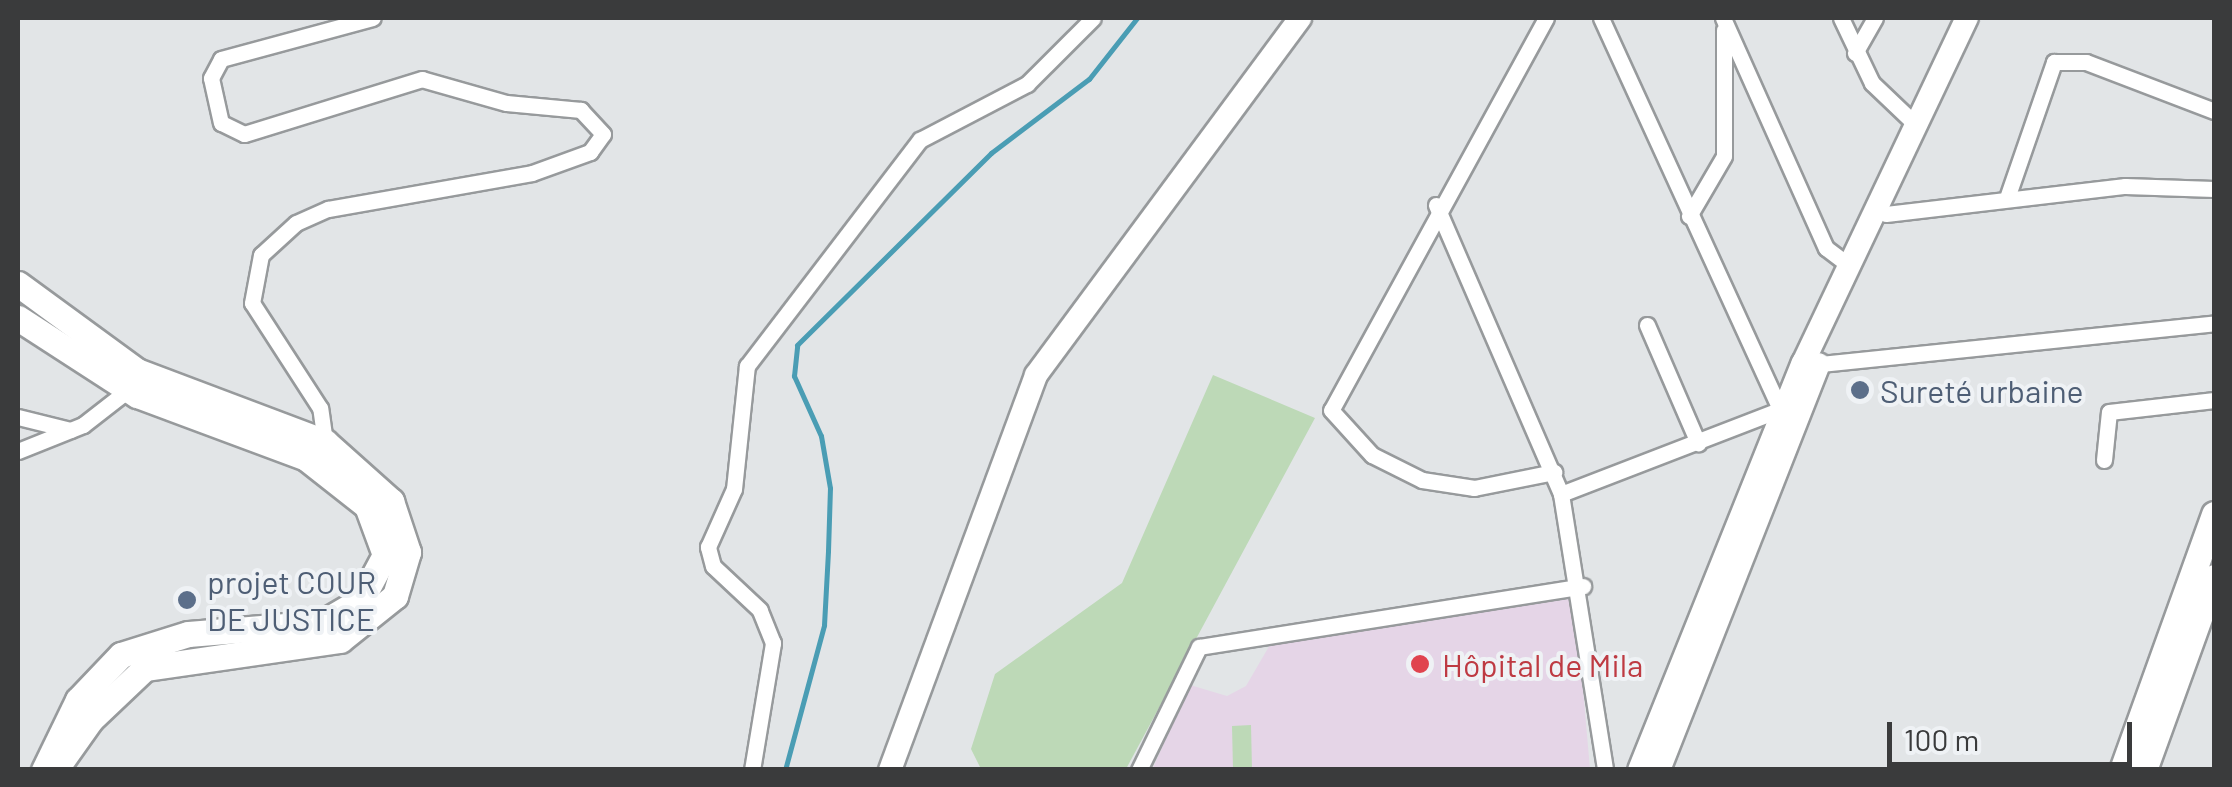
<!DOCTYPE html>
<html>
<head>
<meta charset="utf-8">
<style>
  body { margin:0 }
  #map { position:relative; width:2232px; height:787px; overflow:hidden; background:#e2e5e7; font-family:Barlow,sans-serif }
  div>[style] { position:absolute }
  .medical>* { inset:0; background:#e5d5e7 }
  .green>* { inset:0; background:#bdd9b7 }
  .stream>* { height:5px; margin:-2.5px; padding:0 2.5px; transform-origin:2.5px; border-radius:2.5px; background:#4a9db4 }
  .roads { filter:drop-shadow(2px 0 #979a9c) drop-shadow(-2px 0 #979a9c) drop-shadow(0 2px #979a9c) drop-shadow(0 -2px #979a9c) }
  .street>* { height:15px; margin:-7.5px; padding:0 7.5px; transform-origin:7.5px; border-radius:7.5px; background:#fff }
  .secondary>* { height:22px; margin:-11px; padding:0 11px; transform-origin:11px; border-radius:11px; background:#fff }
  .primary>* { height:25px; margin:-12.5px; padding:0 12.5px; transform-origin:12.5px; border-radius:12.5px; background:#fff }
  .dots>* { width:28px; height:28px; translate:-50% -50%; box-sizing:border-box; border:5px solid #eff2f5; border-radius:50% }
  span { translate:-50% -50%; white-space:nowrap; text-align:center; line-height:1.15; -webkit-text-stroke:8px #eff2f5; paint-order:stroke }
  .service-label { font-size:32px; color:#4e5e75 }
  .left { translate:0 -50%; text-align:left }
  .health-label { font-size:32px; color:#be3a42 }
  .frame { position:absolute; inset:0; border:20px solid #3a3b3c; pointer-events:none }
  .scale { position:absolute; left:1887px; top:722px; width:245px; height:45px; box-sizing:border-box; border:5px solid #3a3b3c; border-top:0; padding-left:12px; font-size:30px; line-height:35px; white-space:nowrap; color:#3a3b3c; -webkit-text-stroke:8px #eff2f5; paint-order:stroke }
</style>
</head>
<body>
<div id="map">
  <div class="medical">
    <i style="clip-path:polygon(1575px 598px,1590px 769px,1152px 770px,1190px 685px,1227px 696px,1246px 686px,1271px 643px)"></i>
  </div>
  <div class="green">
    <i style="clip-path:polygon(1213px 375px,1315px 418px,1126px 769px,981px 769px,971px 749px,995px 674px,1122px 583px)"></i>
    <i style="clip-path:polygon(1251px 725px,1252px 769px,1233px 769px,1232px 726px)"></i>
  </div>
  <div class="stream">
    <i style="left:785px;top:770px;width:150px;rotate:-74.9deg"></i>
    <i style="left:824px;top:625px;width:74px;rotate:-86.9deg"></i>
    <i style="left:828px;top:551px;width:63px;rotate:-88.2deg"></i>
    <i style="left:830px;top:488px;width:53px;rotate:-99.8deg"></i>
    <i style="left:821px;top:436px;width:66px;rotate:-114.2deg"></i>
    <i style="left:794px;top:376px;width:31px;rotate:-84deg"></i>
    <i style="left:797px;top:345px;width:273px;rotate:-44.7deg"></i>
    <i style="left:991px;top:153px;width:123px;rotate:-37.1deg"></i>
    <i style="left:1089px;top:79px;width:78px;rotate:-51.8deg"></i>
  </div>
  <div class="roads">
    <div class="street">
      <i style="left:1546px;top:18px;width:447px;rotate:118.7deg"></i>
      <i style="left:1331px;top:410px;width:61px;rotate:47.7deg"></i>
      <i style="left:1372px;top:455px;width:56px;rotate:26.6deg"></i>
      <i style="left:1422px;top:480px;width:53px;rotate:8.7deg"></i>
      <i style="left:1474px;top:488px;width:82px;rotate:-11.3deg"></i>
      <i style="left:1601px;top:18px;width:434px;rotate:65.4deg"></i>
      <i style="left:1723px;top:18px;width:252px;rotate:65.9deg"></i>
      <i style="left:1826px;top:248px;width:26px;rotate:37deg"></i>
      <i style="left:1841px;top:18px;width:72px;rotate:64.5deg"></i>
      <i style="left:1872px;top:83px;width:58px;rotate:43.6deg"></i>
      <i style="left:1855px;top:53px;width:40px;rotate:-60.3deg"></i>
      <i style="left:2008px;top:195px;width:141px;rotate:-70.9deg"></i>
      <i style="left:2054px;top:62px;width:32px"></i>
      <i style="left:2086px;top:62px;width:137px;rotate:20.9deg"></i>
      <i style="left:1436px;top:205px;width:315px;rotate:66.6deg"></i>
      <i style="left:1561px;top:494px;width:279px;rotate:80.9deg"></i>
      <i style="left:1886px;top:214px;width:241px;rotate:-6.7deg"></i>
      <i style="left:2125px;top:186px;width:89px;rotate:1.9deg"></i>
      <i style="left:1689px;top:216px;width:69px;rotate:-59.7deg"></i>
      <i style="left:1724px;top:156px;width:126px;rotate:-90deg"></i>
      <i style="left:1647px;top:325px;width:129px;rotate:66.6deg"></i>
      <i style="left:1811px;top:365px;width:405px;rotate:-5.9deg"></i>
      <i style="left:18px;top:417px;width:54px;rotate:14deg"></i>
      <i style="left:325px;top:442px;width:34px;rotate:-98deg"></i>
      <i style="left:320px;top:408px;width:125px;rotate:-122.9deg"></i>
      <i style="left:252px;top:303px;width:49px;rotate:-79.4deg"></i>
      <i style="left:261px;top:255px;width:47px;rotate:-42.4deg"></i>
      <i style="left:296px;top:223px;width:35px;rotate:-24deg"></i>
      <i style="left:328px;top:209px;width:207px;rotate:-10deg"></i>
      <i style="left:532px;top:173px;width:62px;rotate:-19.9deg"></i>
      <i style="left:590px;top:152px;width:22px;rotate:-54deg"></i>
      <i style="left:603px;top:134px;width:33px;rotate:-133deg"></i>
      <i style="left:581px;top:110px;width:75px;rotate:-174.7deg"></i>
      <i style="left:506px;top:103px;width:87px;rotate:-164.1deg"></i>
      <i style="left:422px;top:79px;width:186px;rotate:162.8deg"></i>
      <i style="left:244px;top:134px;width:25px;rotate:-154deg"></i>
      <i style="left:221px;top:123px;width:46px;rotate:-102.5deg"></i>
      <i style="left:211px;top:78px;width:21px;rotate:-62deg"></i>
      <i style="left:221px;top:59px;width:157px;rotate:-15.1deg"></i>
      <i style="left:18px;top:451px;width:70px;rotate:-21.8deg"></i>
      <i style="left:83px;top:425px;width:57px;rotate:-37.9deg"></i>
      <i style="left:2104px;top:460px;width:48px;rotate:-84.1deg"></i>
      <i style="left:2109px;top:412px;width:106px;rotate:-6.5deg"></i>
      <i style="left:1561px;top:494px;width:230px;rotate:-21.1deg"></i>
      <i style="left:752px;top:770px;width:129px;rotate:-80.6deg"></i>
      <i style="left:773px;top:643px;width:35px;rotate:-112deg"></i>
      <i style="left:760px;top:610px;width:64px;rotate:-136.9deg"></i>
      <i style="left:713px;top:566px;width:20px;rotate:-105deg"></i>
      <i style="left:708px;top:547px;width:64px;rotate:-65.9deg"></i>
      <i style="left:734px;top:489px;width:124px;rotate:-84deg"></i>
      <i style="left:747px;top:366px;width:285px;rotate:-52.6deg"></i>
      <i style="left:920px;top:140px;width:121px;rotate:-27.6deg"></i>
      <i style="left:1027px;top:84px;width:93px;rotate:-45deg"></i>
      <i style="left:1139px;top:770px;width:137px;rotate:-64deg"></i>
      <i style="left:1199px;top:647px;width:389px;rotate:-9deg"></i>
    </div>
    <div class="secondary">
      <i style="left:890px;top:770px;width:421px;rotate:-69.7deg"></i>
      <i style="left:1036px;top:375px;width:444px;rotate:-53.5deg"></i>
      <i style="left:1639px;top:770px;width:439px;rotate:-68.1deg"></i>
      <i style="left:1803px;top:363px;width:382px;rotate:-64.6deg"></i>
      <i style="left:1659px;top:770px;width:436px;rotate:-68.5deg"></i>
    </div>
    <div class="primary">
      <i style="left:18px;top:284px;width:147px;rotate:36.2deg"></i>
      <i style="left:137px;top:371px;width:201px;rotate:20.7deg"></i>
      <i style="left:325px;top:442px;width:89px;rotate:41.8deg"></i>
      <i style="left:391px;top:501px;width:54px;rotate:71.6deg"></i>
      <i style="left:408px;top:552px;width:46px;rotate:106.5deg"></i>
      <i style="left:395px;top:596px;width:70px;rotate:141.3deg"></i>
      <i style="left:340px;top:640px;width:197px;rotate:171.8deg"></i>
      <i style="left:145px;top:668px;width:74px;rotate:136.6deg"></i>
      <i style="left:91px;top:719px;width:62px;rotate:125.2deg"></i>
      <i style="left:18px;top:318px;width:142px;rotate:32.9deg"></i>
      <i style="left:137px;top:395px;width:180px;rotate:20.4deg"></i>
      <i style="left:306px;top:458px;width:78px;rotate:38.2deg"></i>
      <i style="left:367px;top:506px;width:52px;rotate:69.8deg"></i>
      <i style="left:385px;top:555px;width:51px;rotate:118.1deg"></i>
      <i style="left:361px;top:600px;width:45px;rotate:149.5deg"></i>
      <i style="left:322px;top:623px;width:134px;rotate:175.3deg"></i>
      <i style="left:188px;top:634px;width:70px;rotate:162.6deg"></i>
      <i style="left:121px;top:655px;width:62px;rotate:133.7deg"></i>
      <i style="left:78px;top:700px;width:78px;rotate:115.9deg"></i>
      <i style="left:2122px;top:770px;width:272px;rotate:-70.2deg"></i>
      <i style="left:2144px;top:770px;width:205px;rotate:-70.1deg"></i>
    </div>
  </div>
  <div class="dots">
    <i style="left:1860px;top:390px;background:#5c6f8a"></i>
    <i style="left:187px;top:600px;background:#5c6f8a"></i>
    <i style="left:1420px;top:664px;background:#e0444e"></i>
  </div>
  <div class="service-label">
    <span class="left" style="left:1880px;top:390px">Sureté urbaine</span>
    <span class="left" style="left:207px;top:600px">projet COUR<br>DE JUSTICE</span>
  </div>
  <div class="health-label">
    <span class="left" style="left:1442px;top:664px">Hôpital de Mila</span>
  </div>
  <div class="frame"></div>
  <div class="scale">100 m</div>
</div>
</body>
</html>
